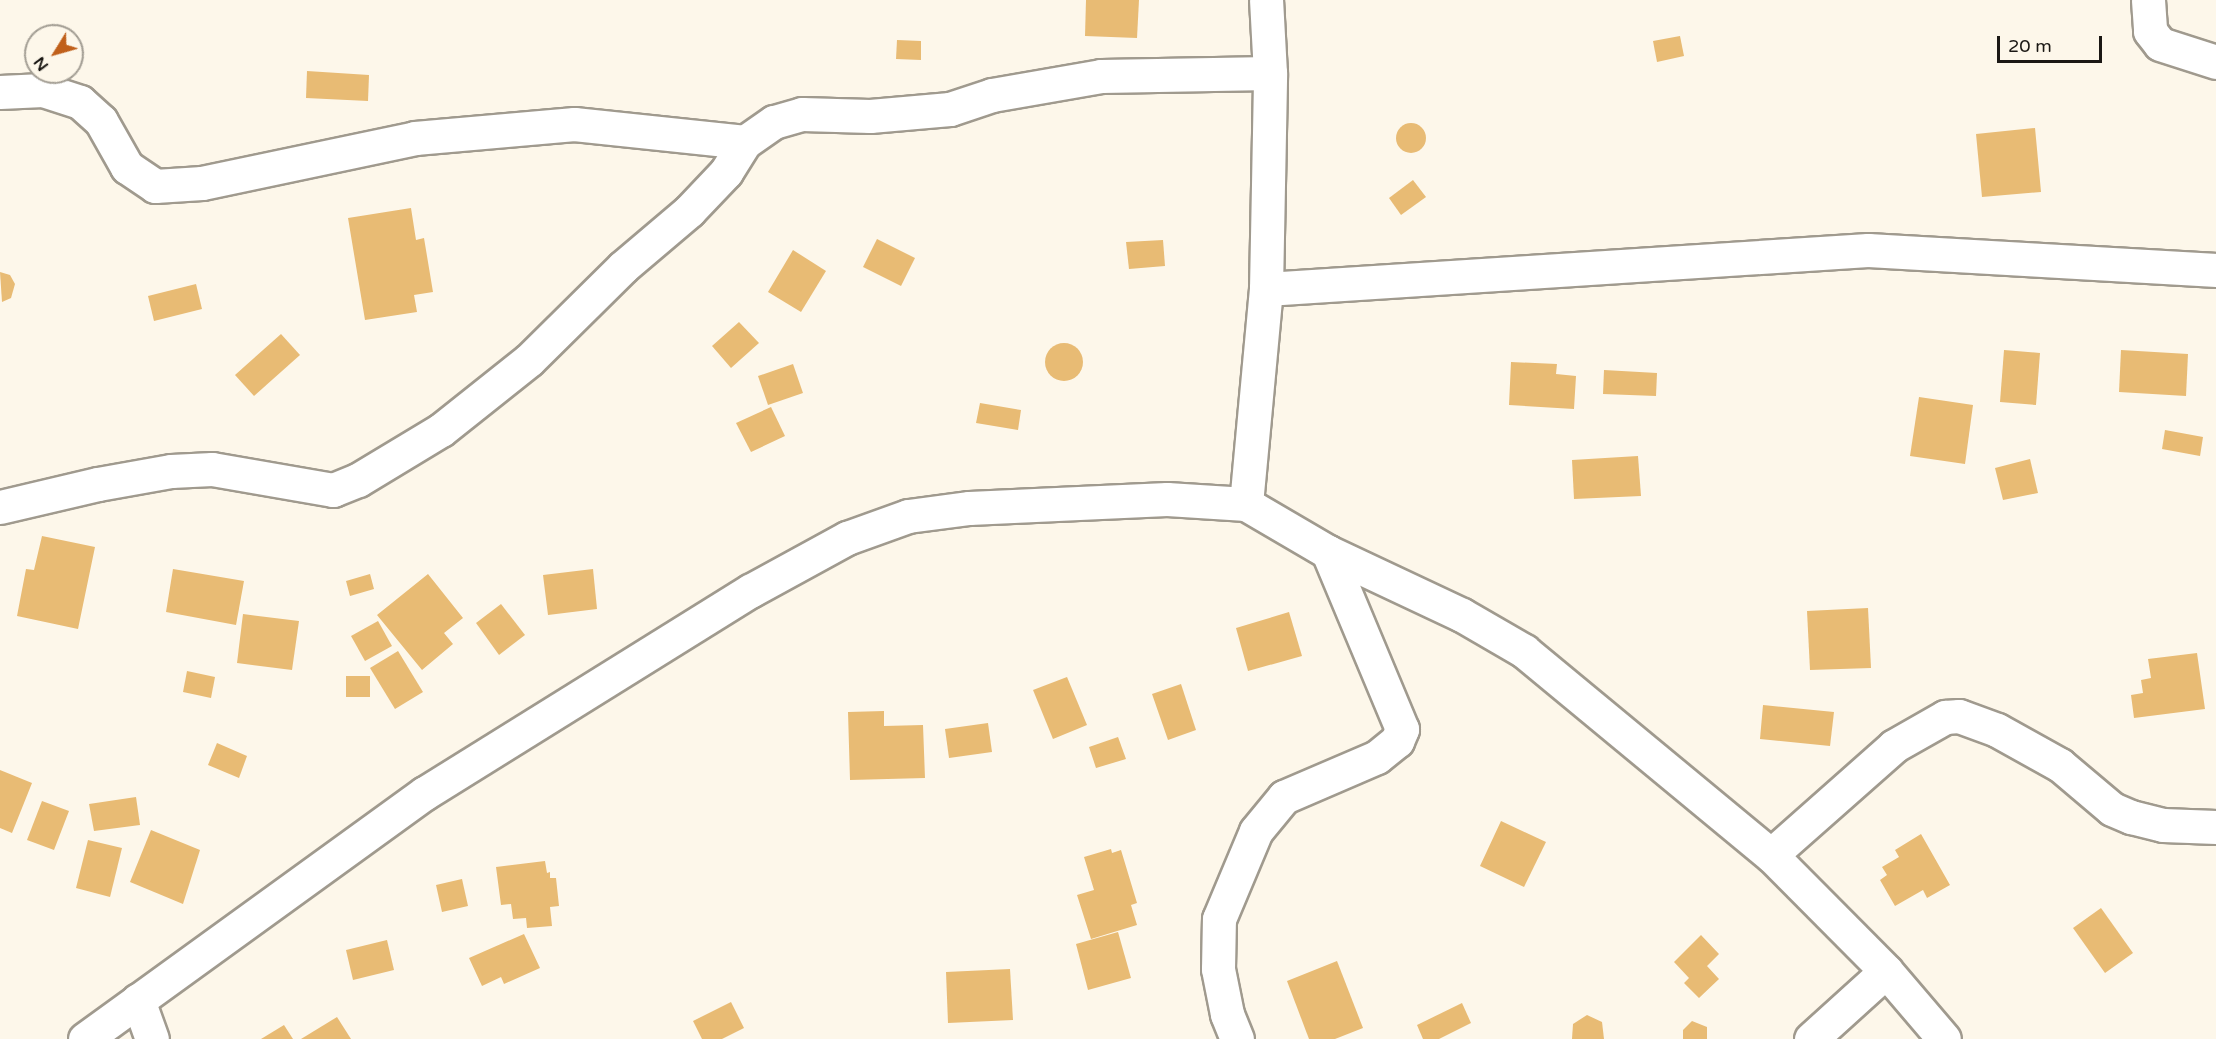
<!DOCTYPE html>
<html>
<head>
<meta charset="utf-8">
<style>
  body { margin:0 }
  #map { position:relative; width:2216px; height:1039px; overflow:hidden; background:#fdf7ea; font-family:"Varela Round",sans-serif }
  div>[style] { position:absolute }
  .building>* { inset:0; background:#e8bb74 }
  .round { border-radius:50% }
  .roads { filter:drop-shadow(2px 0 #a09a8e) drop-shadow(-2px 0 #a09a8e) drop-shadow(0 2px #a09a8e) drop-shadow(0 -2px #a09a8e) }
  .minor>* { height:33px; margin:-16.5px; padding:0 16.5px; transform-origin:16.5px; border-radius:16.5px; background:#fff }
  span { translate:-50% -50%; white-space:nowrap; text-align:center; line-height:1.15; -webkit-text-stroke:5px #fdf7ea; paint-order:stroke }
  .north { position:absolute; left:24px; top:24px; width:60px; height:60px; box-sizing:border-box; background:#fdf7ea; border:2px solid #a39e94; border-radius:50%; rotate:233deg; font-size:16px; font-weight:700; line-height:24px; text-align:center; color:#1b1814 }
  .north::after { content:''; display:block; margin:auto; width:21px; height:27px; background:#c0601b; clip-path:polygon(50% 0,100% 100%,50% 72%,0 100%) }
  .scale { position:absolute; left:1997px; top:36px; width:105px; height:27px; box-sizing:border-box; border:3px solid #1b1814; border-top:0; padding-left:8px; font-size:18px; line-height:21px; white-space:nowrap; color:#1b1814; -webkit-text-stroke:4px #fdf7ea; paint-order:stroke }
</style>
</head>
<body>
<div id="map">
  <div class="building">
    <i style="clip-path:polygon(1086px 0,1139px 0,1137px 38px,1085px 36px)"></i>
    <i style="clip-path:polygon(1680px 36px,1684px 56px,1657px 62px,1653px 41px)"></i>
    <i style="clip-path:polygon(897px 40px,921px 41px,921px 60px,896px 59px)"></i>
    <i style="clip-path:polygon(307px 71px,369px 75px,368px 101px,306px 98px)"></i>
    <i class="round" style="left:1396px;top:123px;width:30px;height:30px"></i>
    <i style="clip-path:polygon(2035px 128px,2041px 192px,1982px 197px,1976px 134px)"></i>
    <i style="clip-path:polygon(1413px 180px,1426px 197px,1401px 215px,1389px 198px)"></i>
    <i style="clip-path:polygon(411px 208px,416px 240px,424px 238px,433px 292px,414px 295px,417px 312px,365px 320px,348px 218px)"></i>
    <i style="clip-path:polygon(877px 239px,915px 258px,901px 286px,863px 267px)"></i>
    <i style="clip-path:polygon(1163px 240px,1165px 266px,1129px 269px,1126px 242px)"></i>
    <i style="clip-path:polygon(793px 250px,826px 271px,801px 312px,768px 292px)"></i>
    <i style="clip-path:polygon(0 272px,10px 275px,15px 284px,11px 298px,2px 302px)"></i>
    <i style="clip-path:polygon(196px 284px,202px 309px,154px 321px,148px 296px)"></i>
    <i style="clip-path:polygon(739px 322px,759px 343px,731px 368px,712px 346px)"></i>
    <i style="clip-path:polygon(281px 334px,300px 355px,254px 396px,235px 375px)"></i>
    <i class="round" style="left:1045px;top:343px;width:38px;height:38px"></i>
    <i style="clip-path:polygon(2004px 350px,2040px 353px,2036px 405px,2000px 402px)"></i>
    <i style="clip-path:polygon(2121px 350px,2188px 354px,2186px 396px,2119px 392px)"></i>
    <i style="clip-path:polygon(1511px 362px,1557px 364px,1556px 374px,1576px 376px,1574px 409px,1509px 405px)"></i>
    <i style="clip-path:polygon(793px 364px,803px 393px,768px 405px,758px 376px)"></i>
    <i style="clip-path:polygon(1604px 370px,1657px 373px,1656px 396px,1603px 394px)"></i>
    <i style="clip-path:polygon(1919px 397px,1973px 405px,1965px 464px,1910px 456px)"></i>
    <i style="clip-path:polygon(980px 403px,1021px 410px,1018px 430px,976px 423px)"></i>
    <i style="clip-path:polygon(771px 407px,785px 436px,751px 452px,736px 423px)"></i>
    <i style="clip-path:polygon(2165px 430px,2203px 437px,2200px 456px,2162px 449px)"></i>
    <i style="clip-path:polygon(1638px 456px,1641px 496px,1574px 499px,1572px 460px)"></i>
    <i style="clip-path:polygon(2030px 459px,2038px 493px,2003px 500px,1995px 468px)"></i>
    <i style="clip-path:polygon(42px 536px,95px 547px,78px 629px,17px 616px,26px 569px,34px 570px)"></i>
    <i style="clip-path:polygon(173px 569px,244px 581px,236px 625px,166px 612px)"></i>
    <i style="clip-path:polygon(593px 569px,597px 609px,548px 615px,543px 575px)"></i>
    <i style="clip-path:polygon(370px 574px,374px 589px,350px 596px,346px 581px)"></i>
    <i style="clip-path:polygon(428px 574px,463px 618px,444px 633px,453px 644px,422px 670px,377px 615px)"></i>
    <i style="clip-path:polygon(501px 604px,525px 635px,499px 655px,476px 623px)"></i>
    <i style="clip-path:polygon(1868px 608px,1871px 668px,1810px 670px,1807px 611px)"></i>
    <i style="clip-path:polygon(1289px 612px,1302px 656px,1248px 671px,1236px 628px)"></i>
    <i style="clip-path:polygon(243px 614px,299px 621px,292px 670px,237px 663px)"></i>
    <i style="clip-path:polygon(378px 621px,392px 646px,365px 661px,351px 636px)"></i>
    <i style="clip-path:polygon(398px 651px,423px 692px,395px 709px,370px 668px)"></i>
    <i style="clip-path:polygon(2197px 653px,2205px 709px,2134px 718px,2131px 695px,2143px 693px,2141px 680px,2151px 678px,2148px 659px)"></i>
    <i style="clip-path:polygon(187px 671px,215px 677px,211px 698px,183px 692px)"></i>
    <i style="clip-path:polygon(346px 676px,370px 676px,370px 697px,346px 697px)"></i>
    <i style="clip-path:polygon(1067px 677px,1087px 725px,1053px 739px,1033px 690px)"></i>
    <i style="clip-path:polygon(1181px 684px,1196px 730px,1168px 740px,1152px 694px)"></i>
    <i style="clip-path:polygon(1763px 705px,1834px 712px,1830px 746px,1760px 739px)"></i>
    <i style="clip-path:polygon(884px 711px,884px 726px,923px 725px,925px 778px,850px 780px,848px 712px)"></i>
    <i style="clip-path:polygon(988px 723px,992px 752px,949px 758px,945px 729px)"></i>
    <i style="clip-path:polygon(1118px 737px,1126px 759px,1096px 768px,1089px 747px)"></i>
    <i style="clip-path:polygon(217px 743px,247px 756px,239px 778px,208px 765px)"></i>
    <i style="clip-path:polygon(0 770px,32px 783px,12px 833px,0 828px)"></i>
    <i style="clip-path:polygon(136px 797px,140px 825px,94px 831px,89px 804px)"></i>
    <i style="clip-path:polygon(42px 801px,69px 811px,54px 850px,27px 840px)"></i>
    <i style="clip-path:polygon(1501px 821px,1546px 842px,1524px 887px,1480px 866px)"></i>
    <i style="clip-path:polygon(151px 830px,200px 850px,183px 904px,130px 882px)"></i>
    <i style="clip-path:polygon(1921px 834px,1950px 885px,1927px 898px,1923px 890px,1895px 906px,1880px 880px,1887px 875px,1882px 867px,1899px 857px,1895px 850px)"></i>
    <i style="clip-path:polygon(88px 840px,122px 848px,110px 897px,76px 888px)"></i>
    <i style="clip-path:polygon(1111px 849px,1112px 853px,1121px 850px,1137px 903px,1131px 905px,1137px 925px,1091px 939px,1077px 895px,1094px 890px,1084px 857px)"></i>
    <i style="clip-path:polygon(545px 861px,547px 873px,550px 872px,550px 878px,556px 878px,559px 906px,550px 907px,552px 926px,527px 928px,526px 918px,513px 919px,511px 904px,501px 905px,496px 867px)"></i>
    <i style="clip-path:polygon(462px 879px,468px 906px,442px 912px,436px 885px)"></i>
    <i style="clip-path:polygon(2101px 908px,2133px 953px,2105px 973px,2073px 928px)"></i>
    <i style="clip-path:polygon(1118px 932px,1131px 978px,1088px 990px,1076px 944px)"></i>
    <i style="clip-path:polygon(524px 934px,540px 968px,504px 984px,501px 977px,482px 986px,469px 958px)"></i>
    <i style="clip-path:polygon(1701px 935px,1719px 954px,1707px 966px,1719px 979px,1699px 998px,1684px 983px,1689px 978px,1674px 962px)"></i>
    <i style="clip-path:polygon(387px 940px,394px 970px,353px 980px,346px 950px)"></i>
    <i style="clip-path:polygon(1337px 961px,1363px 1028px,1335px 1039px,1309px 1039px,1287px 981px)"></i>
    <i style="clip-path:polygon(1010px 969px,1013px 1020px,948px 1023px,946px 972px)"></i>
    <i style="clip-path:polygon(731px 1002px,744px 1028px,722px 1039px,702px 1039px,693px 1021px)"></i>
    <i style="clip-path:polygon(1462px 1003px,1471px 1023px,1439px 1039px,1423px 1039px,1417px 1025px)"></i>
    <i style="clip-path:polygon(1587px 1015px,1602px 1022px,1604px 1039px,1572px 1039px,1573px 1024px)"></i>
    <i style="clip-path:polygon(337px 1017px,351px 1039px,301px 1039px)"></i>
    <i style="clip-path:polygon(1692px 1021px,1707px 1027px,1707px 1039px,1683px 1039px,1683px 1030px)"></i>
    <i style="clip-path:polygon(284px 1025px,293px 1039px,261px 1039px)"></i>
  </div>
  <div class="roads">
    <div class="minor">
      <i style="left:2148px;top:0;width:31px;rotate:86deg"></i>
      <i style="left:2150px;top:31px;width:16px;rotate:52deg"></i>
      <i style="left:2160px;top:44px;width:59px;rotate:17.8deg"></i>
      <i style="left:0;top:92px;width:43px;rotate:-2.7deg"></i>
      <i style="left:43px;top:90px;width:39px;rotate:18deg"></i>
      <i style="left:80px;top:102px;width:28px;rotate:42deg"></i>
      <i style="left:101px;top:121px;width:53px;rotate:60.5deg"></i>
      <i style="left:127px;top:167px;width:34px;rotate:34deg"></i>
      <i style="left:155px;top:186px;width:47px;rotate:-3.7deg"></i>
      <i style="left:202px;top:183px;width:218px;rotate:-11.9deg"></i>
      <i style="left:415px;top:138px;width:160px;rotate:-5deg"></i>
      <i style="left:574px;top:124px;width:172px;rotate:6deg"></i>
      <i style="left:1266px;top:289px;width:603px;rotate:-3.71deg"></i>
      <i style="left:1868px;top:250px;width:349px;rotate:3.3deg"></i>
      <i style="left:1246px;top:504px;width:216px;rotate:-84.7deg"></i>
      <i style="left:1266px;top:289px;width:216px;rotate:-88.9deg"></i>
      <i style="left:1270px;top:73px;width:73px;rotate:-93.1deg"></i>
      <i style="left:0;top:507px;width:101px;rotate:-13.2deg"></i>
      <i style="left:98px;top:484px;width:74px;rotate:-10.1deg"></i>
      <i style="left:171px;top:471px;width:41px;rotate:-2.8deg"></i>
      <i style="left:212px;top:469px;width:123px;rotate:9.8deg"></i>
      <i style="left:333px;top:490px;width:27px;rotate:-22deg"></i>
      <i style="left:358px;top:480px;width:97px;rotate:-31.1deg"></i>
      <i style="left:441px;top:430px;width:112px;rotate:-38.5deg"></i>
      <i style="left:529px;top:360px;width:132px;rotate:-44.7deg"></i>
      <i style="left:623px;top:267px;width:87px;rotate:-40.3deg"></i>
      <i style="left:689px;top:211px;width:54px;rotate:-46.5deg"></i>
      <i style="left:726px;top:172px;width:36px;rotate:-58deg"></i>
      <i style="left:745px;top:142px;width:35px;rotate:-35deg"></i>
      <i style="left:774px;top:122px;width:29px;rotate:-16deg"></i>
      <i style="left:802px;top:114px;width:68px;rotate:1.7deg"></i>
      <i style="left:870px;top:116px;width:80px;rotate:-5deg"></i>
      <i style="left:950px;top:109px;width:44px;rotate:-18.4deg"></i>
      <i style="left:992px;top:95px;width:111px;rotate:-9.9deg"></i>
      <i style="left:1101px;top:76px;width:169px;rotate:-1deg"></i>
      <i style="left:1771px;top:855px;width:164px;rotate:-41.5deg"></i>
      <i style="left:1894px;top:746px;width:59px;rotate:-29.6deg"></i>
      <i style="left:1945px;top:717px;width:14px;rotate:-4deg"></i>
      <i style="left:1959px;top:716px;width:40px;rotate:20.2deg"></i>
      <i style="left:1997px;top:730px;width:72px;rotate:29.1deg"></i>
      <i style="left:2060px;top:765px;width:68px;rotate:40.2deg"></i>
      <i style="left:2112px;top:809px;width:21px;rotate:23deg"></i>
      <i style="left:2131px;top:817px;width:33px;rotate:14deg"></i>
      <i style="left:2163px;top:825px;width:53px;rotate:2.2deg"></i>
      <i style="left:138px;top:1000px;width:41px;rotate:70.3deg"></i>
      <i style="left:85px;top:1039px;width:420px;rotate:-35.9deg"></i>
      <i style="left:425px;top:793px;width:383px;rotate:-31.9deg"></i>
      <i style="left:750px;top:591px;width:111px;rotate:-28.7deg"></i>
      <i style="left:847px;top:538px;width:65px;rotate:-19.8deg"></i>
      <i style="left:908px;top:516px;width:62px;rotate:-7.5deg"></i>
      <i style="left:969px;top:508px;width:198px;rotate:-2.6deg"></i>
      <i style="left:1167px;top:499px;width:79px;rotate:3.6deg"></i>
      <i style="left:1246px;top:504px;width:95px;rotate:30.3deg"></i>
      <i style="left:1328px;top:552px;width:148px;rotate:25.2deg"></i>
      <i style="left:1462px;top:615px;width:72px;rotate:30.1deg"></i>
      <i style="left:1524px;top:651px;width:320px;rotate:39.6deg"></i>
      <i style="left:1771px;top:855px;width:163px;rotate:45.2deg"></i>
      <i style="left:1886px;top:971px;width:89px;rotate:49.5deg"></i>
      <i style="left:1237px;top:1039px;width:27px;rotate:-112deg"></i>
      <i style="left:1227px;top:1014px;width:46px;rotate:-101.3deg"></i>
      <i style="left:1218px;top:969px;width:50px;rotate:-88.9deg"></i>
      <i style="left:1219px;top:919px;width:95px;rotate:-67.2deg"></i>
      <i style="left:1256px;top:831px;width:44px;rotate:-50.5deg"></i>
      <i style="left:1284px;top:797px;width:101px;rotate:-23.3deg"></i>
      <i style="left:1377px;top:757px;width:26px;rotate:-39deg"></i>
      <i style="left:1397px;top:741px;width:13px;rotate:-67deg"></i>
      <i style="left:1402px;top:729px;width:192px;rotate:-112.7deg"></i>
      <i style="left:1811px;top:1039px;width:101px;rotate:-42.2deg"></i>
    </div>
  </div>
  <div class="north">N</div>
  <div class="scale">20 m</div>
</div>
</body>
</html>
